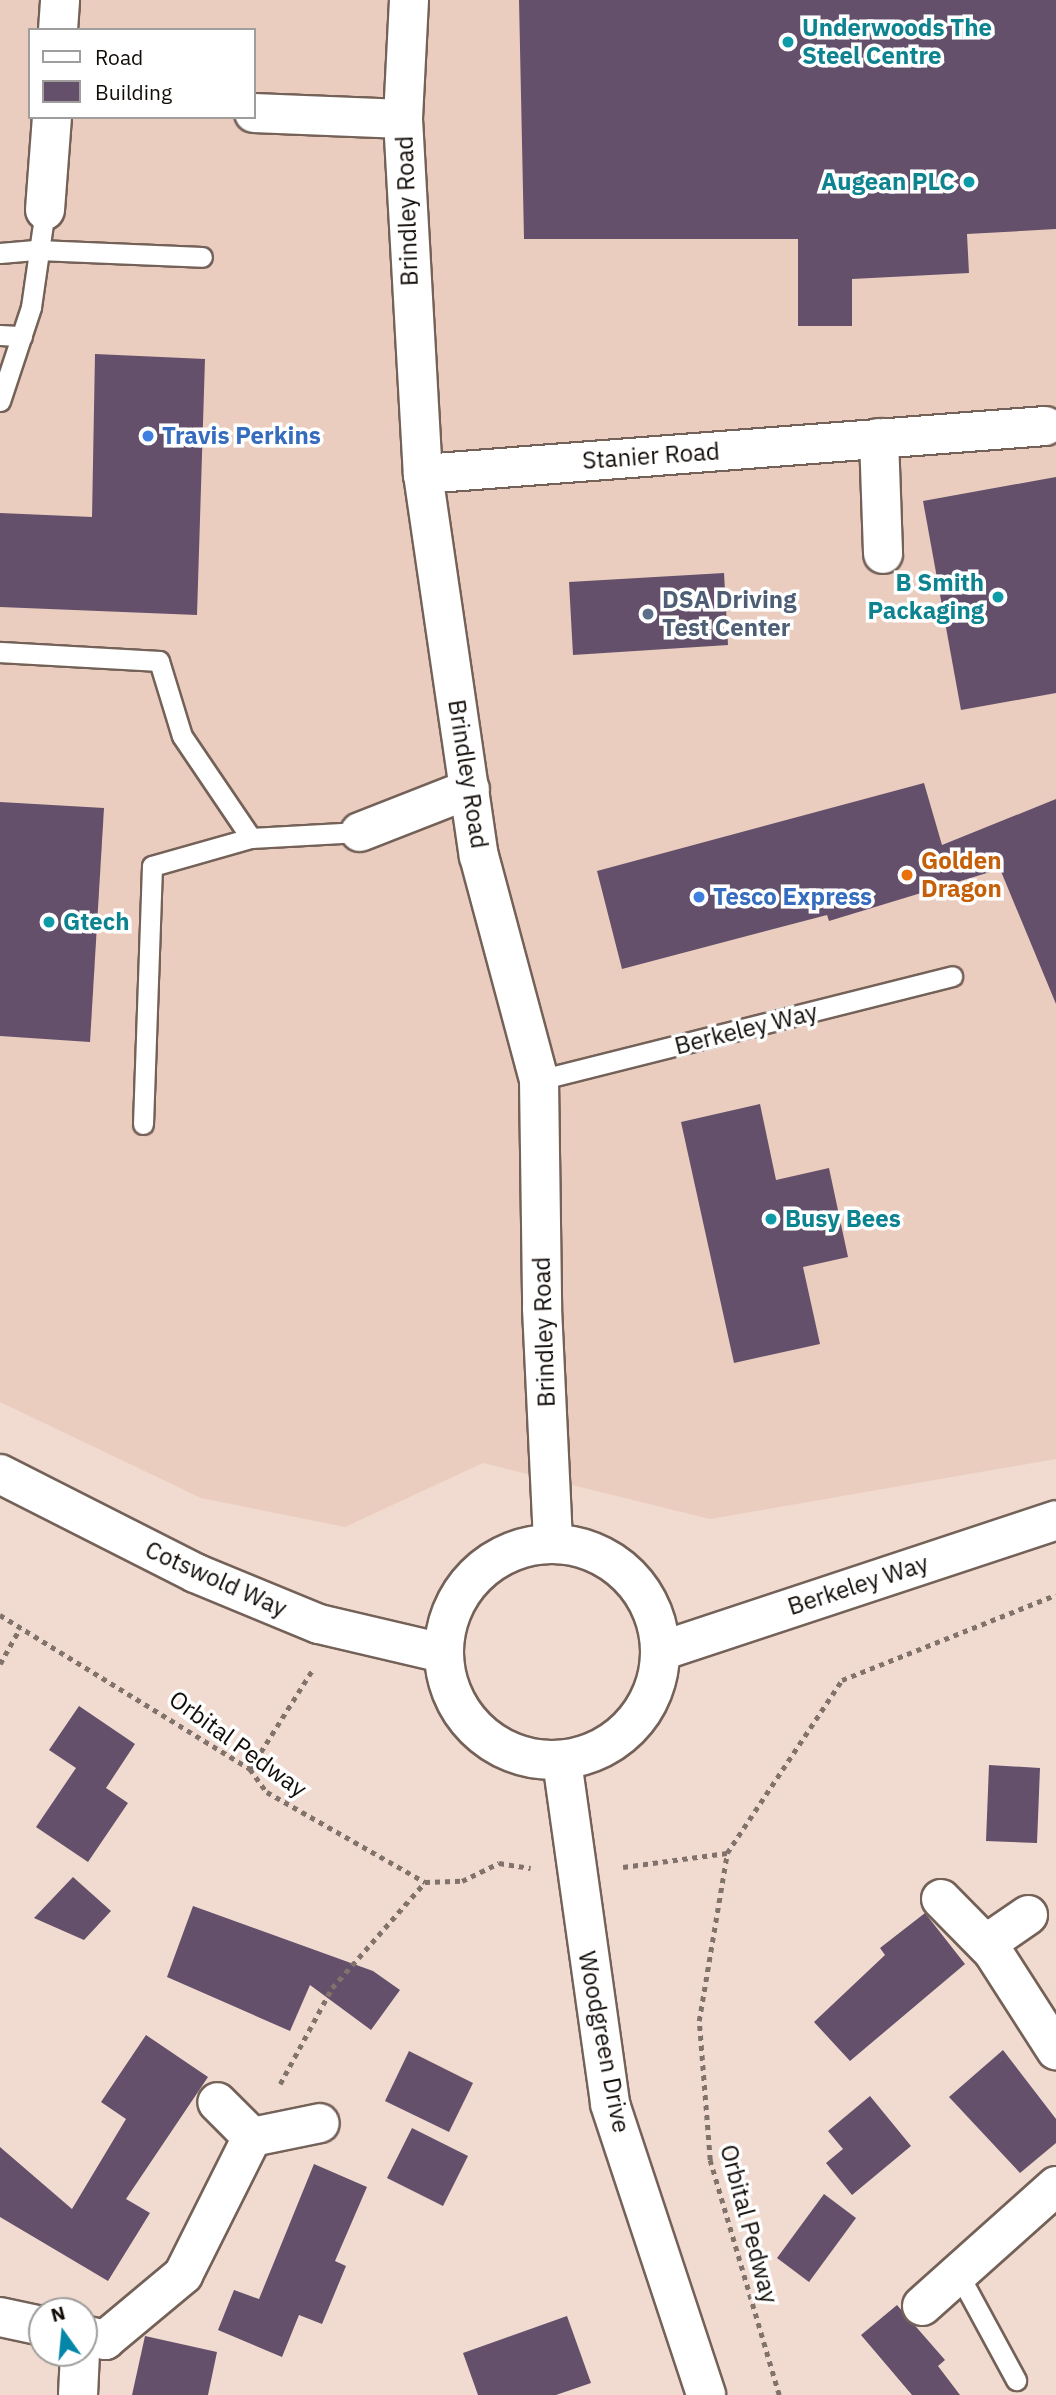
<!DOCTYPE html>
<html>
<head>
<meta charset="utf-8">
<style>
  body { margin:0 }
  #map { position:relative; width:1056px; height:2395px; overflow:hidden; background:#f1dbd0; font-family:"IBM Plex Sans",sans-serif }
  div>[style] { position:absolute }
  .built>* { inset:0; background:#eacdbf }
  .building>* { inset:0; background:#64506b }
  .path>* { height:4.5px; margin-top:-2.25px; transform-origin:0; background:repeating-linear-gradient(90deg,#81736c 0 5px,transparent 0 10px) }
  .roads { filter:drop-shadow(2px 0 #746158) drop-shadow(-2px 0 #746158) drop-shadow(0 2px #746158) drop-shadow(0 -2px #746158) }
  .service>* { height:19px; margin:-9.5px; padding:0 9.5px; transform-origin:9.5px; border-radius:9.5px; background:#fff }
  .minor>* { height:38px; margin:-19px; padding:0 19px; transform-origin:19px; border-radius:19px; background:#fff }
  .secondary>* { height:38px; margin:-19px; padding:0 19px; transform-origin:19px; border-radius:19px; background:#fff }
  .secondary>.ring { margin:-19px; padding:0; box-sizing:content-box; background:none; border:38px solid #fff; border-radius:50% }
  .dots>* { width:19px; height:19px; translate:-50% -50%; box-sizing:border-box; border:4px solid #fff; border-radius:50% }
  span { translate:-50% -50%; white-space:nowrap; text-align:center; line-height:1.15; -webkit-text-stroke:7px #fff; paint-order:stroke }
  .culture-label { font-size:24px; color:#0d838f; font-weight:700 }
  .left { translate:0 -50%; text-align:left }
  .right { translate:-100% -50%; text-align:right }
  .street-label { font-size:24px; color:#120c08 }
  .shop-label { font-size:24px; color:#366cbe; font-weight:700 }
  .service-label { font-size:24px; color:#4e5e75; font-weight:700 }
  .food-label { font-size:24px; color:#c56008; font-weight:700 }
  .legend { position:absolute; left:28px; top:28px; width:228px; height:91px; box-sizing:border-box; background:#fff; border:2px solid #a09e9c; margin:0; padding:9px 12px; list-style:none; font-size:21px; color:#120c08 }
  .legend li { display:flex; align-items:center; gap:14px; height:35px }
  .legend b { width:35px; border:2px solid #a09e9c }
  .north { position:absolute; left:28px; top:2297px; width:70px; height:70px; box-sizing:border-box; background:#fff; border:2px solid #a09e9c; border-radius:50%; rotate:345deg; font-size:19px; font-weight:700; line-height:28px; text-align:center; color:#120c08 }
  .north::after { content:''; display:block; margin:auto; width:24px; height:32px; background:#0486a9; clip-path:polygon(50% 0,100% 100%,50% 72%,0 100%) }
</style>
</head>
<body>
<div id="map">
  <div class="built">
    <i style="clip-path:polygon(evenodd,0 0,1056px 0,1056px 1459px,710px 1519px,483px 1463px,345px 1527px,201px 1498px,0 1402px,0 0,30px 30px,254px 30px,254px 117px,30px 117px,30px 30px)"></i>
  </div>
  <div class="building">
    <i style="clip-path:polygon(519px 0,1056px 0,1056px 229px,967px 234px,969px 273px,852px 279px,852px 326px,798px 326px,798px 239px,524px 239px)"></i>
    <i style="clip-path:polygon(95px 354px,205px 359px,197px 615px,0 607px,0 513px,92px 517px)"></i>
    <i style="clip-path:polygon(1056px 477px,1056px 693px,961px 710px,923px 501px)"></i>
    <i style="clip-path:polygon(724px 573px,728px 645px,573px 655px,569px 582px)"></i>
    <i style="clip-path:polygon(924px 783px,942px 845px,1056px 799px,1056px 1004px,1000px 869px,829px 921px,827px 915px,622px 969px,597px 871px)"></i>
    <i style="clip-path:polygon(0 802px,104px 808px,90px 1042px,0 1036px)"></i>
    <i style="clip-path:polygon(760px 1104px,776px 1180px,829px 1168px,848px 1257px,803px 1267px,820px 1344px,734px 1363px,681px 1122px)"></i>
    <i style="clip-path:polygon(79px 1706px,135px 1744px,106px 1788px,128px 1803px,88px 1862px,36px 1827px,76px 1768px,49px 1750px)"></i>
    <i style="clip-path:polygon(989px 1765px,1040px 1768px,1037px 1843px,986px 1841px)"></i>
    <i style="clip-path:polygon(73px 1877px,111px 1911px,84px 1940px,34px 1918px)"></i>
    <i style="clip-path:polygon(193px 1906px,373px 1971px,400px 1990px,371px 2030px,310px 1985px,290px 2031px,167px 1977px)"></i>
    <i style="clip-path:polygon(925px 1913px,965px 1964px,850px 2061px,814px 2022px,885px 1955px,880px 1948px)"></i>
    <i style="clip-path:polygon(146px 2035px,208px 2077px,126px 2199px,150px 2213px,108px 2281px,0 2217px,0 2147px,72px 2209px,126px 2119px,101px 2102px)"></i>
    <i style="clip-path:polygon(1003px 2050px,1056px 2119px,1056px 2143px,1020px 2173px,949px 2097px)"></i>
    <i style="clip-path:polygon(409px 2051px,473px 2083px,449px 2132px,385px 2101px)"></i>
    <i style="clip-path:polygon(870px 2096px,911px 2146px,852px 2195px,826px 2163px,843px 2149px,828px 2131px)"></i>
    <i style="clip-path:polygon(412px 2128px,468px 2156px,443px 2206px,387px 2178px)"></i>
    <i style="clip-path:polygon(314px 2164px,367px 2187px,335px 2261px,346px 2266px,322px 2324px,299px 2315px,282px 2357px,218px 2330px,234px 2290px,259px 2299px)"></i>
    <i style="clip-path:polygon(824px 2194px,856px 2218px,809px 2282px,777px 2258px)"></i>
    <i style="clip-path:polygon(897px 2305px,945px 2360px,938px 2366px,960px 2395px,912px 2395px,861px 2335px)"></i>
    <i style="clip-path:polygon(567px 2316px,591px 2383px,556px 2395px,478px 2395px,463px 2353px)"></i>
    <i style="clip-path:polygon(145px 2336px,217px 2352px,208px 2395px,132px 2395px)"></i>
  </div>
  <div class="path">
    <i style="left:0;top:1615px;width:294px;rotate:31.6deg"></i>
    <i style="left:250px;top:1769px;width:29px;rotate:54deg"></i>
    <i style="left:267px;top:1792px;width:182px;rotate:29.7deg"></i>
    <i style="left:425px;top:1882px;width:37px;rotate:-2deg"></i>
    <i style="left:462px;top:1881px;width:41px;rotate:-25.9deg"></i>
    <i style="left:499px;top:1863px;width:32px;rotate:9deg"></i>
    <i style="left:0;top:1664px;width:41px;rotate:-60.9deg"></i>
    <i style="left:250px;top:1769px;width:118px;rotate:-57.8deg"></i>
    <i style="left:623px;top:1867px;width:105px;rotate:-7.7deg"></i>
    <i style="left:280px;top:2084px;width:109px;rotate:-61.6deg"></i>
    <i style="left:332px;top:1988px;width:141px;rotate:-48.7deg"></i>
    <i style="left:779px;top:2395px;width:245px;rotate:-106.4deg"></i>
    <i style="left:710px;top:2160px;width:139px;rotate:-94.5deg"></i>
    <i style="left:699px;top:2021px;width:170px;rotate:-80.5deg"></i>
    <i style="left:727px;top:1853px;width:208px;rotate:-56.4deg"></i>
    <i style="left:842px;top:1680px;width:230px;rotate:-21.7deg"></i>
  </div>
  <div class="roads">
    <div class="service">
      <i style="left:0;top:253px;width:38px;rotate:-5deg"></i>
      <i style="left:38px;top:250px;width:164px;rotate:2.4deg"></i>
      <i style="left:0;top:335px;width:22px;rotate:3deg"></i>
      <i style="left:0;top:401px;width:99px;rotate:-71.7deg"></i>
      <i style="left:31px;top:307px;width:98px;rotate:-81.8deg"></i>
      <i style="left:0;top:652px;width:159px;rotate:3.2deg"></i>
      <i style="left:159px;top:661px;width:78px;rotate:73deg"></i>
      <i style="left:182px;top:736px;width:123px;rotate:55.9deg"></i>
      <i style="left:539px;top:1080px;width:426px;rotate:-14.1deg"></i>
      <i style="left:143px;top:1124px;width:258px;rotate:-88deg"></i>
      <i style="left:152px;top:866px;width:103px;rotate:-15.8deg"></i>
      <i style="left:251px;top:838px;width:109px;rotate:-3.2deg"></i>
      <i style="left:958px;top:2273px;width:122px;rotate:61.5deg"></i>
    </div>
    <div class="minor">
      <i style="left:409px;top:0;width:119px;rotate:92.9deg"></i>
      <i style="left:403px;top:119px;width:356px;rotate:86.8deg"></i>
      <i style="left:423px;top:474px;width:386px;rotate:81.7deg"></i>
      <i style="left:479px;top:856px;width:232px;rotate:75deg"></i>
      <i style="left:539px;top:1080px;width:228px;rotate:89.2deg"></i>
      <i style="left:542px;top:1308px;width:236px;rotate:87.3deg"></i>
      <i style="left:58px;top:30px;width:30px;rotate:-86deg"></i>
      <i style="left:254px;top:113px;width:149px;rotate:2.3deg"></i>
      <i style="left:45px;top:210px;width:93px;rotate:-85.7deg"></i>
      <i style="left:879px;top:438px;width:116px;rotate:88deg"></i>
      <i style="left:423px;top:474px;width:624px;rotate:-4.41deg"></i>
      <i style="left:360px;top:832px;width:118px;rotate:-21.4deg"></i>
      <i style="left:941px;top:1899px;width:74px;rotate:45.5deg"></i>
      <i style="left:993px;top:1952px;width:117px;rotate:57.3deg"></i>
      <i style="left:986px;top:1944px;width:51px;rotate:-34.6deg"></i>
      <i style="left:252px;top:2137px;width:69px;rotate:-11.6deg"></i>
      <i style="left:922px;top:2306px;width:180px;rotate:-41.8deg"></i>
      <i style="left:0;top:2317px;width:43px;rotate:12.1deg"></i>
      <i style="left:84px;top:2335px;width:22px;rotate:13deg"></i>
      <i style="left:105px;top:2340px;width:102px;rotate:-39.8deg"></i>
      <i style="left:183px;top:2275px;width:154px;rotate:-63.4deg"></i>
      <i style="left:252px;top:2137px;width:49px;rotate:-135deg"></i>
      <i style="left:78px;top:2395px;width:42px;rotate:-87.3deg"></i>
    </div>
    <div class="secondary">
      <i style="left:0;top:1474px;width:219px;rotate:26.9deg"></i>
      <i style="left:195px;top:1573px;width:134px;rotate:22.4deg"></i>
      <i style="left:319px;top:1624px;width:127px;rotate:13.2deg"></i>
      <i class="ring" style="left:444px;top:1544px;width:178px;height:178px"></i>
      <i style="left:661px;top:1651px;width:416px;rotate:-18.3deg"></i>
      <i style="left:562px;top:1761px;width:346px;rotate:82deg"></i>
      <i style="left:610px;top:2104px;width:306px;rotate:71.7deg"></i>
    </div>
  </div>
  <div class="dots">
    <i style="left:788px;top:42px;background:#0f9aa8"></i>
    <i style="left:969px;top:182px;background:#0f9aa8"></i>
    <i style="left:148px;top:436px;background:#3f7fe0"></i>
    <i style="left:998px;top:597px;background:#0f9aa8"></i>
    <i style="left:648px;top:614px;background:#5c6f8a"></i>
    <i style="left:907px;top:875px;background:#e8710a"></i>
    <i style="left:699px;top:897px;background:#3f7fe0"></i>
    <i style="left:49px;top:922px;background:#0f9aa8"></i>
    <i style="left:771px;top:1219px;background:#0f9aa8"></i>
  </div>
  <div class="culture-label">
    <span class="left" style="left:802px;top:42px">Underwoods The<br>Steel Centre</span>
    <span class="right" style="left:955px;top:182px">Augean PLC</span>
    <span class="right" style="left:984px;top:597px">B Smith<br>Packaging</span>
    <span class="left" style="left:63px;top:922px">Gtech</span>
    <span class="left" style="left:785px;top:1219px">Busy Bees</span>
  </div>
  <div class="street-label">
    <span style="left:407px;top:211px;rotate:-92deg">Brindley Road</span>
    <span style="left:651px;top:456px;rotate:-4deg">Stanier Road</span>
    <span style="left:468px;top:774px;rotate:81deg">Brindley Road</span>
    <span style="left:746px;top:1029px;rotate:-14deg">Berkeley Way</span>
    <span style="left:544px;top:1332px;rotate:-92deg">Brindley Road</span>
    <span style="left:216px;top:1579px;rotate:24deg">Cotswold Way</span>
    <span style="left:858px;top:1585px;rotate:-18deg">Berkeley Way</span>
    <span style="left:238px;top:1744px;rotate:36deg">Orbital Pedway</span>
    <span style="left:604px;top:2042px;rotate:79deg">Woodgreen Drive</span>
    <span style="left:749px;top:2224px;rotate:75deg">Orbital Pedway</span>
  </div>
  <div class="shop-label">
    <span class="left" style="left:162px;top:436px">Travis Perkins</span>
    <span class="left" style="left:713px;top:897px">Tesco Express</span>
  </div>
  <div class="service-label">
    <span class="left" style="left:662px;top:614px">DSA Driving<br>Test Center</span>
  </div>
  <div class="food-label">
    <span class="left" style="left:921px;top:875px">Golden<br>Dragon</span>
  </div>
  <ul class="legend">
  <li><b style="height:9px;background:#fff"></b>Road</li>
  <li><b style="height:19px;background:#64506b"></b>Building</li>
  </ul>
  <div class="north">N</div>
</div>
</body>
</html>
